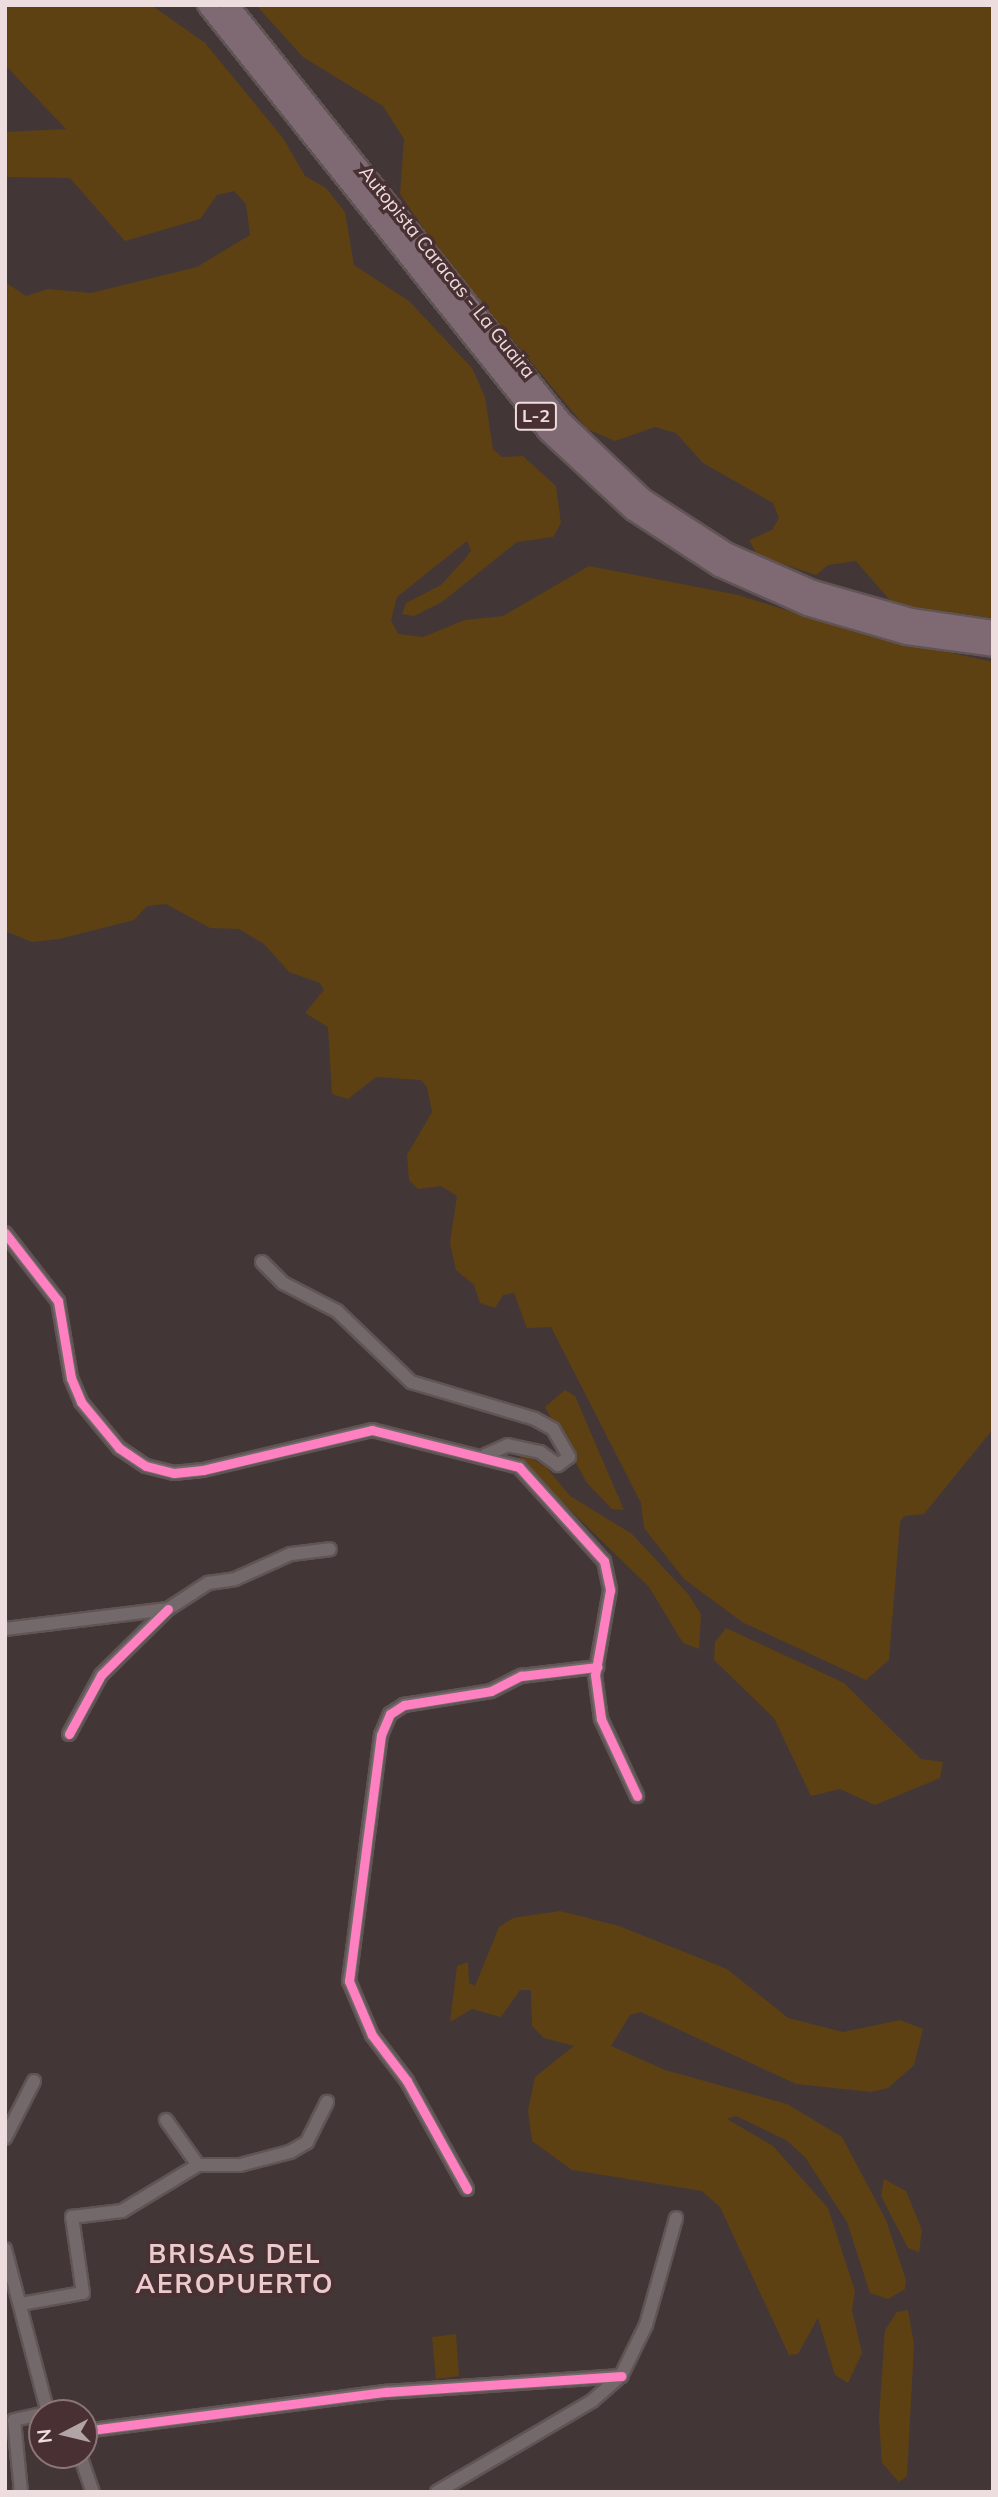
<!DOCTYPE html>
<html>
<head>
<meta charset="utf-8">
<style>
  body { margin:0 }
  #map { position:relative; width:998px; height:2497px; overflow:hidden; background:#433637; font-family:Mulish,sans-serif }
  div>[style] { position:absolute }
  .green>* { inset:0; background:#5d4113 }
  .roads { filter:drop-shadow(2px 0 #615455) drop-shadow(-2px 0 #615455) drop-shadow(0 2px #615455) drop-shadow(0 -2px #615455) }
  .minor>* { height:12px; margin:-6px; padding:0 6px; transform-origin:6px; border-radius:6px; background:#74696a }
  .highway>* { height:18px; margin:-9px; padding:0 9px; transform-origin:9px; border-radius:9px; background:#7f6a74 }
  .cycleway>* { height:9px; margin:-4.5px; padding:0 4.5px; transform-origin:4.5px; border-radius:4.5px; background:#ff80c0 }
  span { translate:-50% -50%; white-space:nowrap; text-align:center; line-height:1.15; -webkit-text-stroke:7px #493032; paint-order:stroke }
  .shield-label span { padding:2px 5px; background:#493032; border:2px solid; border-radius:5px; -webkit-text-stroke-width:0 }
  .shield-label { font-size:18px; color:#eeddde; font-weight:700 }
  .street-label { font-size:19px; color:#eeddde }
  .district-label { font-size:26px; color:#eccbcd; font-weight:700; letter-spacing:2px }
  .frame { position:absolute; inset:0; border:7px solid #eeddde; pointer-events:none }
  .north { position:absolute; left:28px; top:2399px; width:70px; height:70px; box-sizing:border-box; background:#493032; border:2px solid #8b7577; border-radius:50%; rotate:263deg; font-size:19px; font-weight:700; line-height:28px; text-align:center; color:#eeddde }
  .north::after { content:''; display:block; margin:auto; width:24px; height:32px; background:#b2a3a4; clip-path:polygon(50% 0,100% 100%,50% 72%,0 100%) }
</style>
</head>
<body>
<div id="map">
  <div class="green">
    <i style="clip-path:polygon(5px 5px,151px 5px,205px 43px,283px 138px,305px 176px,326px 188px,345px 212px,354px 265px,409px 301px,472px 368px,485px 397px,493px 449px,502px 457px,523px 456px,556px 486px,561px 523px,553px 537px,517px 542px,442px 602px,414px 616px,402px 614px,406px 603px,441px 585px,464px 560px,471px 551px,467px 541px,397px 597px,391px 620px,398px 634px,423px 637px,465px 620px,503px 616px,589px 566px,738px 595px,856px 632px,993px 662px,993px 1429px,924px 1514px,904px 1516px,900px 1522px,889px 1660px,866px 1680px,742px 1622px,684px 1579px,644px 1528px,641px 1503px,551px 1327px,527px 1328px,514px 1293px,503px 1295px,495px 1308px,480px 1303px,474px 1285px,456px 1270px,450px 1243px,457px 1196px,441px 1186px,418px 1189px,409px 1180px,407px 1155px,432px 1112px,427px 1087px,421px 1080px,376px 1077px,348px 1099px,332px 1094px,328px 1027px,305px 1013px,324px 990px,320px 983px,289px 972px,264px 944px,239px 929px,210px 928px,166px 904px,147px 906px,134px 920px,59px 939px,32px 942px,5px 931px,5px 282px,26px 296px,48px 289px,91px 293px,197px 267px,250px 235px,246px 204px,234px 191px,217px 195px,200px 219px,125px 241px,70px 178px,5px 177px,5px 132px,66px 129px,5px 65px)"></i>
    <i style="clip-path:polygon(256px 5px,993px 5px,993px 618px,894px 605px,856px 561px,828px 565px,816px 575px,758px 556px,749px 540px,772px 530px,779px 518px,773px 503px,703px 463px,676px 433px,655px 427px,615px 441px,587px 429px,437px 249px,400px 194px,404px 139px,383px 106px,303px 57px)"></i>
    <i style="clip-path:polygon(565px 1390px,575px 1396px,624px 1510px,612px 1509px,587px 1483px,545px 1407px)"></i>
    <i style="clip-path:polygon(522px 1453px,546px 1467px,570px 1496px,632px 1534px,688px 1594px,701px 1614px,699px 1649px,683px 1643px,649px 1587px,518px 1459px)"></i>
    <i style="clip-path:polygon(726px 1628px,844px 1683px,921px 1759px,943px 1762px,940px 1778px,875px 1805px,840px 1789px,811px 1796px,774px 1718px,714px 1660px,715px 1642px)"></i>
    <i style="clip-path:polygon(560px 1911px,619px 1926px,727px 1969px,788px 2018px,843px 2032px,900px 2020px,923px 2029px,914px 2065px,888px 2088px,871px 2092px,796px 2084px,641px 2012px,630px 2015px,611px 2046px,665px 2070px,787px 2104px,842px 2137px,886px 2220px,906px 2280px,905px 2289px,888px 2299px,870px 2293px,847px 2222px,805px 2157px,786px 2140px,736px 2116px,727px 2119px,773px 2146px,828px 2208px,855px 2291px,852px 2310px,862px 2353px,848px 2383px,835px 2375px,818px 2318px,798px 2354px,789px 2355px,720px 2207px,702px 2191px,572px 2170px,532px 2141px,528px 2111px,535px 2077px,574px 2046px,544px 2038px,532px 2026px,531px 1990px,520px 1990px,501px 2017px,472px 2009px,450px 2022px,457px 1966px,468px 1962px,469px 1983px,475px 1986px,499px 1927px,513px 1918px)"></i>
    <i style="clip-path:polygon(884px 2179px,906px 2191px,922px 2230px,919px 2252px,908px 2248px,881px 2196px)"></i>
    <i style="clip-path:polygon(908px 2310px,914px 2344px,907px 2476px,899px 2482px,882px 2463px,879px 2419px,885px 2330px,897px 2312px)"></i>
    <i style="clip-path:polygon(456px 2334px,459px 2376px,436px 2379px,432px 2337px)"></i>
  </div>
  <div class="roads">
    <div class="minor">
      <i style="left:5px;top:1233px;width:86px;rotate:52.1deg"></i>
      <i style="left:58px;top:1301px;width:78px;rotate:80.4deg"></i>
      <i style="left:71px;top:1378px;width:26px;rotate:67deg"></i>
      <i style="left:81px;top:1402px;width:60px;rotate:50.4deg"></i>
      <i style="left:119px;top:1448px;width:32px;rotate:34deg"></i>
      <i style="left:146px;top:1466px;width:29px;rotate:14deg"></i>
      <i style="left:174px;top:1473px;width:29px;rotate:-6deg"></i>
      <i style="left:203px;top:1470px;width:174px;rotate:-13.3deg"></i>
      <i style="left:372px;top:1430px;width:152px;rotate:14.1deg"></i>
      <i style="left:519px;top:1467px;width:127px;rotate:47.9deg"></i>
      <i style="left:604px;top:1561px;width:30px;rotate:78deg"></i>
      <i style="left:610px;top:1590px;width:86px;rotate:100deg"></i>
      <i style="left:595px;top:1675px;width:44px;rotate:82.2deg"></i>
      <i style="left:601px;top:1719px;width:85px;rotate:64.9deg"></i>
      <i style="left:262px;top:1262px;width:30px;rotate:45deg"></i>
      <i style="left:283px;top:1283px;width:61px;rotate:27.4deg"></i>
      <i style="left:337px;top:1311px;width:103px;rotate:43.8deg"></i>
      <i style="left:411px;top:1382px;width:129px;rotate:16.6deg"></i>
      <i style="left:535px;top:1419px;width:21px;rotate:29deg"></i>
      <i style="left:553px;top:1429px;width:32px;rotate:60deg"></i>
      <i style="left:569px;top:1457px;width:14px;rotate:144deg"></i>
      <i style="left:558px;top:1465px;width:22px;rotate:-144deg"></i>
      <i style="left:540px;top:1452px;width:33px;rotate:-168deg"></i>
      <i style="left:508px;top:1445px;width:24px;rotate:156deg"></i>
      <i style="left:5px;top:1629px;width:164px;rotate:-7deg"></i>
      <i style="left:168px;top:1609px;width:48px;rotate:-33deg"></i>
      <i style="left:208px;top:1583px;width:27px;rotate:-8deg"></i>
      <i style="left:235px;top:1579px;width:61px;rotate:-24.1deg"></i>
      <i style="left:291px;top:1554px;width:39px;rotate:-7deg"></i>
      <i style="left:69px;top:1734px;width:67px;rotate:-61.5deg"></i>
      <i style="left:101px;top:1675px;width:94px;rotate:-44.6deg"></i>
      <i style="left:166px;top:2120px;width:55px;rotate:54.6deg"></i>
      <i style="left:5px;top:2138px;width:64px;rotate:-63deg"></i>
      <i style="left:467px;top:2189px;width:124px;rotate:-119.1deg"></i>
      <i style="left:407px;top:2081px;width:58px;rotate:-127.3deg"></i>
      <i style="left:372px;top:2035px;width:59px;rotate:-113.1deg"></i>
      <i style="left:349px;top:1981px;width:248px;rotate:-82.6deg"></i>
      <i style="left:381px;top:1735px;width:23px;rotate:-67deg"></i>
      <i style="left:390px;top:1714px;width:17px;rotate:-33deg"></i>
      <i style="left:404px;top:1705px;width:88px;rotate:-9.1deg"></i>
      <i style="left:491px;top:1691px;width:34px;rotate:-27deg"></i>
      <i style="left:521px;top:1676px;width:77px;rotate:-6.8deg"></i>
      <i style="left:5px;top:2249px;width:170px;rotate:75.3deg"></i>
      <i style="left:21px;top:2304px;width:63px;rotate:-10.1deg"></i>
      <i style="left:83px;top:2293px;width:77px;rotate:-98.2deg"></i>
      <i style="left:72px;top:2217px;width:50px;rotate:-6.8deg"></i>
      <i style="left:122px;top:2211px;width:89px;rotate:-31.2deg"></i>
      <i style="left:198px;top:2165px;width:42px"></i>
      <i style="left:240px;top:2165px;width:52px;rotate:-14.6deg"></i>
      <i style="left:290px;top:2152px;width:20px;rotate:-30deg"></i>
      <i style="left:307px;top:2142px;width:45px;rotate:-63.4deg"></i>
      <i style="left:84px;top:2431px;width:305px;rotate:-7.4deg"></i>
      <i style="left:386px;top:2392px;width:236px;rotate:-3.9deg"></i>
      <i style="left:80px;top:2455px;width:39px;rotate:71deg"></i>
      <i style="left:21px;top:2492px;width:72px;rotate:-95.6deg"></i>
      <i style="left:14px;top:2420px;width:29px;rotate:-12deg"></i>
      <i style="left:437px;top:2492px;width:180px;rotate:-30.4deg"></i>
      <i style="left:592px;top:2401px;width:38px;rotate:-41deg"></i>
      <i style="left:621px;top:2376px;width:57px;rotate:-63.9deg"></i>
      <i style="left:646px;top:2325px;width:111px;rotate:-74.3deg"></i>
    </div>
    <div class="highway">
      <i style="left:207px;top:5px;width:546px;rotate:51.39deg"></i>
      <i style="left:548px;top:432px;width:116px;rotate:42.9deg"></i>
      <i style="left:633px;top:511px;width:103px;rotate:33.1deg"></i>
      <i style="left:719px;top:567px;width:96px;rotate:23.9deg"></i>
      <i style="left:807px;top:606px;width:104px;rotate:16.2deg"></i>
      <i style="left:907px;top:635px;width:87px;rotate:7.9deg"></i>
      <i style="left:229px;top:5px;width:531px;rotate:51.34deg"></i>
      <i style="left:561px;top:420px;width:113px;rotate:43.6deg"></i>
      <i style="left:643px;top:498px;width:99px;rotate:33deg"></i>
      <i style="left:726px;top:552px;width:95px;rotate:23.6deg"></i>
      <i style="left:813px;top:590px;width:102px;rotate:15.9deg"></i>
      <i style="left:911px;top:618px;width:83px;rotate:8.3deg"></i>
    </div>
  </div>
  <div class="cycleway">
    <i style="left:5px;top:1233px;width:86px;rotate:52.1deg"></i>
    <i style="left:58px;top:1301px;width:78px;rotate:80.4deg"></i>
    <i style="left:71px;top:1378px;width:26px;rotate:67deg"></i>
    <i style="left:81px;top:1402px;width:60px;rotate:50.4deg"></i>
    <i style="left:119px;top:1448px;width:32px;rotate:34deg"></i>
    <i style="left:146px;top:1466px;width:29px;rotate:14deg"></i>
    <i style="left:174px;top:1473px;width:29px;rotate:-6deg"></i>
    <i style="left:203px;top:1470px;width:174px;rotate:-13.3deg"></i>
    <i style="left:372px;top:1430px;width:152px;rotate:14.1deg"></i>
    <i style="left:519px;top:1467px;width:127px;rotate:47.9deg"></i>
    <i style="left:604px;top:1561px;width:30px;rotate:78deg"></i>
    <i style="left:610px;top:1590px;width:86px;rotate:100deg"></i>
    <i style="left:595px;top:1675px;width:44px;rotate:82.2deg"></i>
    <i style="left:601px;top:1719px;width:85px;rotate:64.9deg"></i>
    <i style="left:69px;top:1734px;width:67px;rotate:-61.5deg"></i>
    <i style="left:101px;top:1675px;width:94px;rotate:-44.6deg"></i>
    <i style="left:467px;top:2189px;width:124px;rotate:-119.1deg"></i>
    <i style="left:407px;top:2081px;width:58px;rotate:-127.3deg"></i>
    <i style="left:372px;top:2035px;width:59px;rotate:-113.1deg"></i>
    <i style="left:349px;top:1981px;width:248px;rotate:-82.6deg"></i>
    <i style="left:381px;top:1735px;width:23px;rotate:-67deg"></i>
    <i style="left:390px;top:1714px;width:17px;rotate:-33deg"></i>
    <i style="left:404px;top:1705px;width:88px;rotate:-9.1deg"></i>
    <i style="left:491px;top:1691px;width:34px;rotate:-27deg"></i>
    <i style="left:521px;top:1676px;width:77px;rotate:-6.8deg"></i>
    <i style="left:84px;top:2431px;width:305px;rotate:-7.4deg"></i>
    <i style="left:386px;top:2392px;width:236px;rotate:-3.9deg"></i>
  </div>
  <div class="shield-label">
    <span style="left:536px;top:416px">L-2</span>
  </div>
  <div class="street-label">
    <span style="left:447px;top:272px;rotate:51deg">Autopista Caracas - La Guaira</span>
  </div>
  <div class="district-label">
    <span style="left:235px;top:2269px">BRISAS DEL<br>AEROPUERTO</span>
  </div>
  <div class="frame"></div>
  <div class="north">N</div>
</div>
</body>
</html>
